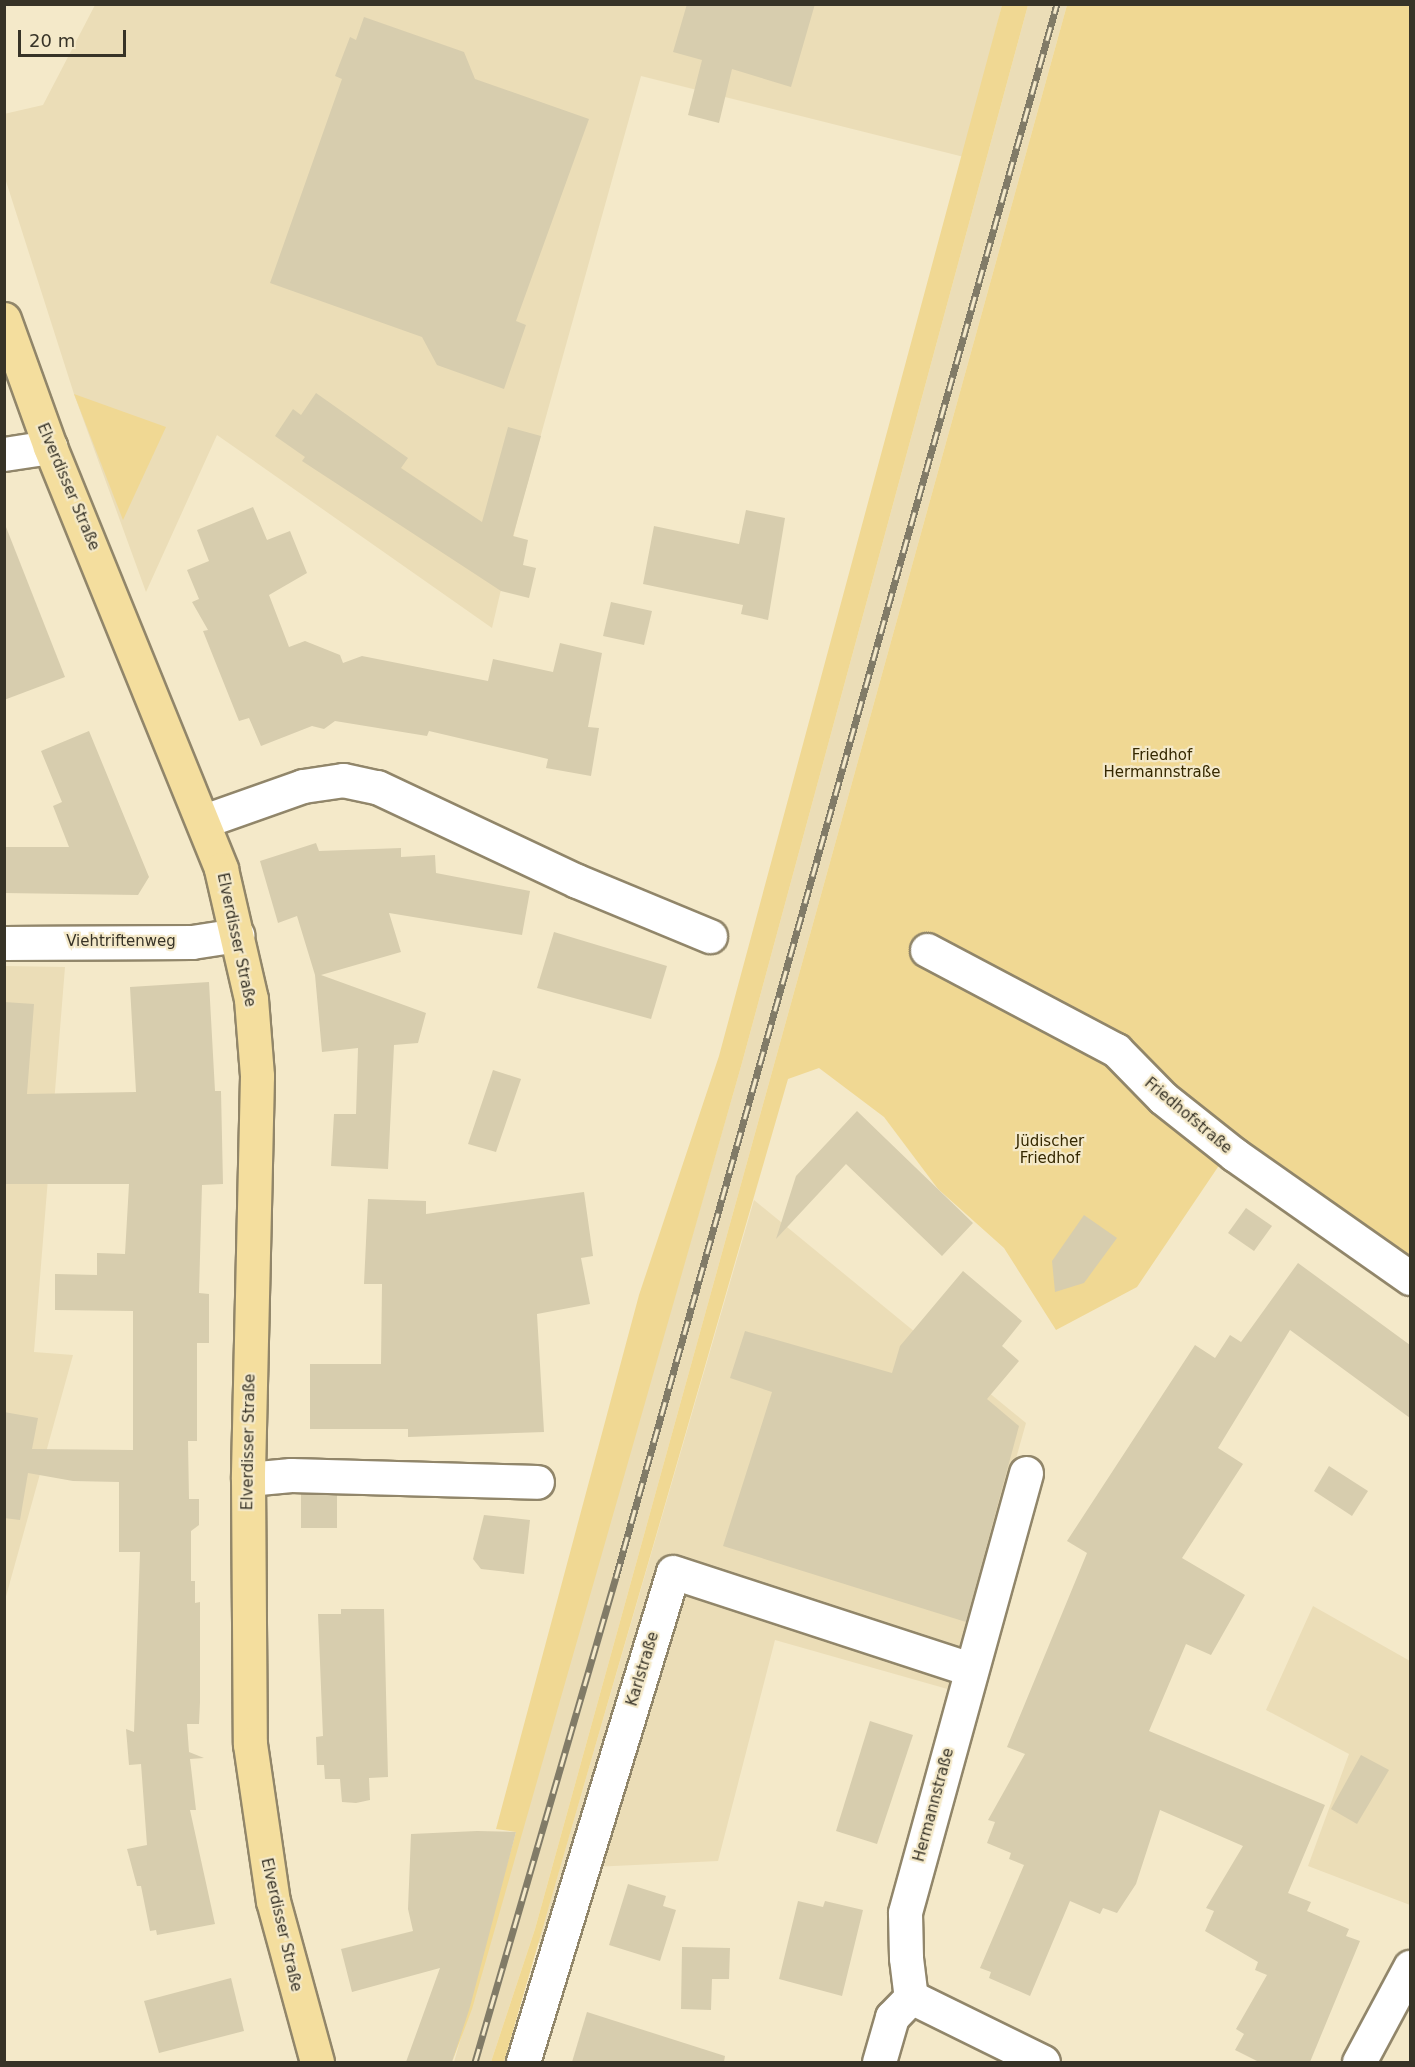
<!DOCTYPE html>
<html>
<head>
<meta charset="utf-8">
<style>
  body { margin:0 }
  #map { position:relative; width:1415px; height:2067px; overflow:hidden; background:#f4e9c9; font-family:"DejaVu Sans",sans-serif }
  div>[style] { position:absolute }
  .built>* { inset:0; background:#ebddb7 }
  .green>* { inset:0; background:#f0d893 }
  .building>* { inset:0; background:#d7cdae }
  .roads { filter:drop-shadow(2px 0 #91866a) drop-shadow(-2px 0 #91866a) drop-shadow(0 2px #91866a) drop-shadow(0 -2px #91866a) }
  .minor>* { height:33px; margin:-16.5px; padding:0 16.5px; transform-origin:16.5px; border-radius:16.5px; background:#fff }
  .major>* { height:33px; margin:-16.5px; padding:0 16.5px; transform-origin:16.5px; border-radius:16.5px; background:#f4de9e }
  .rail>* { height:7px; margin-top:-3.5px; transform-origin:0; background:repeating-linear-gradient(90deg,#f4e9c9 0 14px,#817b67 0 28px); box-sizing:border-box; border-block:2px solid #817b67 }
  span { translate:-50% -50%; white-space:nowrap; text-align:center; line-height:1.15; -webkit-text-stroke:4.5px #f4e9c9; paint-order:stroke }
  .street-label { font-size:15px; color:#373327 }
  .park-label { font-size:15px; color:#352800 }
  .frame { position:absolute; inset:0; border:6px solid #373327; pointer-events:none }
  .scale { position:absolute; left:18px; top:30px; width:108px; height:27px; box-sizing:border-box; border:3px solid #373327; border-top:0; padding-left:8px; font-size:18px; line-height:21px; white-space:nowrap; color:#373327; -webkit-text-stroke:4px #f4e9c9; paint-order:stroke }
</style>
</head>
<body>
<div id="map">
  <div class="built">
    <i style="clip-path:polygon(95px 5px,1002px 5px,964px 157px,641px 76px,518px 517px,492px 628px,217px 435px,146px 592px,74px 394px,5px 178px,4px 114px,43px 105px)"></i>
    <i style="clip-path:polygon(1028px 5px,1067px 5px,535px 1929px,491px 2062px,454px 2062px,742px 1063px)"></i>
    <i style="clip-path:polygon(5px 966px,65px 967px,34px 1352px,73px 1355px,5px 1600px)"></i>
    <i style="clip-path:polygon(754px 1200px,1026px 1423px,951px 1690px,775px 1640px,718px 1861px,593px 1867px,572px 1945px,538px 1943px)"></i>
    <i style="clip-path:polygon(1313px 1606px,1410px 1661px,1410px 1905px,1308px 1866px,1349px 1754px,1266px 1710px)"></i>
  </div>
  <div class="green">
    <i style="clip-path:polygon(1002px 5px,1028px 5px,742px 1063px,510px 1876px,472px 2009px,452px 2062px,516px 1832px,496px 1829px,639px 1295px,719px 1056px)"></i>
    <i style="clip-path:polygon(1067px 5px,1410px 5px,1410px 1262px,1222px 1161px,1137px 1287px,1056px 1330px,1004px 1248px,938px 1189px,884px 1117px,819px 1068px,788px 1079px,504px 2062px,491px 2062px,535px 1929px)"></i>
    <i style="clip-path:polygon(74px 394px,166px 427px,123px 520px)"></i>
  </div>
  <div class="building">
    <i style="clip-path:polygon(687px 4px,815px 4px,791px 87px,732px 69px,719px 123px,688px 115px,702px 60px,673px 52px)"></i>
    <i style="clip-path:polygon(364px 17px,464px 52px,475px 79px,589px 119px,516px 321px,526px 325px,504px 389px,437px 365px,422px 337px,270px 283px,342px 79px,335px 76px,350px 37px,356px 40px)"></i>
    <i style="clip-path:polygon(316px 393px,408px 458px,401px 468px,482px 522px,508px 427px,541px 436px,513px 536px,528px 540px,523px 565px,536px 568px,529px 598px,501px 591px,302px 461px,305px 457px,275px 436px,293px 409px,301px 415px)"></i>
    <i style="clip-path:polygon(253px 507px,267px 540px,290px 531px,307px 573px,269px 595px,289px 647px,305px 641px,340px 655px,343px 663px,362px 656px,488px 681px,493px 659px,553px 672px,560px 643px,602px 653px,588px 727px,599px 728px,591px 776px,546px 768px,548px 759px,429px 731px,427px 736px,335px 721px,324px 729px,312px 726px,261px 746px,249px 718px,239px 721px,203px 631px,208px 630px,192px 602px,199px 599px,187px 570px,209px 561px,197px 530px)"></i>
    <i style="clip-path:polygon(746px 510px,785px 518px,768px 620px,741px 614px,743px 605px,643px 584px,654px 526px,739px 544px)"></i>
    <i style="clip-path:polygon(6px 527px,65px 677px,4px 700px,4px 528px)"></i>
    <i style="clip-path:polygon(611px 602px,652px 611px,644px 645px,603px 636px)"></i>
    <i style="clip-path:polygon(89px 731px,149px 877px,138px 895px,4px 893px,4px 847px,69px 847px,53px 806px,62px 802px,41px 751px)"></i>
    <i style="clip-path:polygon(316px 843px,319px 851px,401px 848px,401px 857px,435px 855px,436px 873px,530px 891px,522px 935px,389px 913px,401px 952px,321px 975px,426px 1013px,418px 1043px,394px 1045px,388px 1169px,331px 1166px,334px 1114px,356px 1114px,358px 1048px,322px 1052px,315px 975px,297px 916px,278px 923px,260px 861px)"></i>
    <i style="clip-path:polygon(554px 932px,667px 966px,651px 1019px,537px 988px)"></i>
    <i style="clip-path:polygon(209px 982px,215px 1091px,221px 1091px,223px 1184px,202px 1185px,199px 1293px,209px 1294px,209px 1343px,197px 1343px,197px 1441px,188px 1441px,189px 1499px,199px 1499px,199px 1525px,191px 1531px,191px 1581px,195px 1581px,195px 1603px,200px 1602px,200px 1702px,199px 1724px,187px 1724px,189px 1752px,204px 1758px,190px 1759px,196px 1810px,190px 1810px,215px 1924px,157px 1935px,156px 1930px,150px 1931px,141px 1886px,137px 1886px,127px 1849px,147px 1845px,141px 1764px,129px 1765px,126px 1729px,134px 1732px,140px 1552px,119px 1552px,119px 1482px,73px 1481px,28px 1473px,20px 1520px,4px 1518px,4px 1412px,38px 1418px,32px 1449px,133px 1450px,133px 1311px,55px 1310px,55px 1274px,97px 1275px,97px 1253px,125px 1254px,129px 1184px,4px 1184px,4px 1002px,34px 1004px,27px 1094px,136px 1092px,130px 987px)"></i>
    <i style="clip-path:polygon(493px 1070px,521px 1079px,496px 1152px,468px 1144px)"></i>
    <i style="clip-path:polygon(857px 1111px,973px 1223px,942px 1256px,846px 1164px,776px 1239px,796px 1176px)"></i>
    <i style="clip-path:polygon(584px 1192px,593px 1256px,581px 1258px,590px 1304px,537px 1314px,544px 1432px,408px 1437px,408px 1429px,310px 1429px,310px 1364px,381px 1364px,382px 1284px,364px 1284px,368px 1199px,426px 1201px,426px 1214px)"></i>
    <i style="clip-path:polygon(1246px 1208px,1272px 1226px,1254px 1251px,1228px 1233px)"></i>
    <i style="clip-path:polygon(1084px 1215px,1117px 1238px,1084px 1283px,1055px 1292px,1052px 1261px)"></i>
    <i style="clip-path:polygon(1298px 1263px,1410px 1345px,1410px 1418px,1290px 1330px,1218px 1448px,1243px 1464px,1182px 1558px,1245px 1595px,1211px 1655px,1186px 1644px,1149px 1731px,1325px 1805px,1288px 1893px,1311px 1902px,1307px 1911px,1349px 1929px,1346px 1936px,1360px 1941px,1310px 2062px,1259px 2062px,1235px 2050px,1244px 2034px,1236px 2029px,1267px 1975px,1255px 1970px,1258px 1962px,1205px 1931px,1214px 1911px,1206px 1908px,1243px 1846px,1160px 1810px,1136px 1884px,1117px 1913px,1103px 1908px,1100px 1914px,1070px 1901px,1030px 1996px,989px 1978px,991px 1972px,980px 1968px,1024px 1865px,1009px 1859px,1011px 1853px,987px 1843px,995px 1822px,988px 1820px,1025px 1754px,1007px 1747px,1087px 1553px,1067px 1541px,1195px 1345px,1215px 1358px,1230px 1335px,1241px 1342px)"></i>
    <i style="clip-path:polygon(963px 1271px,1022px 1321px,1002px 1346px,1019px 1361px,987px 1399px,1019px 1426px,966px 1622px,723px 1546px,772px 1392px,730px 1378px,745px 1331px,892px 1373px,900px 1346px)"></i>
    <i style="clip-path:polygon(1329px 1466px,1368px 1491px,1352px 1516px,1314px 1491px)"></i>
    <i style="clip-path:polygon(301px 1494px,337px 1495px,337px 1528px,301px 1528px)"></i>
    <i style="clip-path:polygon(484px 1515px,530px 1520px,524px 1574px,481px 1569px,473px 1559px)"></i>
    <i style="clip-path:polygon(341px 1609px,384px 1609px,388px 1777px,369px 1778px,370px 1800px,356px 1803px,342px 1802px,340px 1779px,325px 1779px,324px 1765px,317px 1765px,316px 1737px,323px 1736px,318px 1614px,341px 1614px)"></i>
    <i style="clip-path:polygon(870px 1721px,913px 1735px,877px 1844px,836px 1831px)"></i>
    <i style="clip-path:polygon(1361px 1755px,1389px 1770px,1357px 1824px,1331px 1809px)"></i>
    <i style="clip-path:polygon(477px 1831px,516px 1832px,470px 2007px,452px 2062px,406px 2062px,440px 1968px,352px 1992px,341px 1949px,413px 1931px,408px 1909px,411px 1834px)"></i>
    <i style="clip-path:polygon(628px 1884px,666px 1896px,663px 1906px,676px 1910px,660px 1961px,609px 1945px)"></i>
    <i style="clip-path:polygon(798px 1901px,823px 1907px,825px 1901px,863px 1910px,842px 1996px,779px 1979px)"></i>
    <i style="clip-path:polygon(682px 1947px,730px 1948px,729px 1979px,712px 1979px,711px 2010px,681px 2009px)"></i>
    <i style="clip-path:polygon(231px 1978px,244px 2031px,159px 2053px,144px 2001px)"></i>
    <i style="clip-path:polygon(587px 2012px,725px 2056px,724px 2062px,572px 2062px)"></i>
  </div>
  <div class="roads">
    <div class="minor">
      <i style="left:4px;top:454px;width:47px;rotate:-8.7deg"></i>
      <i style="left:204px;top:821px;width:105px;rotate:-19.5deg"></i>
      <i style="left:303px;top:786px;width:40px;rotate:-8.5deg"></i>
      <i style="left:343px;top:780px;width:35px;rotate:12deg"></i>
      <i style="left:377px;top:787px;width:221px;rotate:25.2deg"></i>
      <i style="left:577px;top:881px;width:144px;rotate:22.5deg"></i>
      <i style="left:4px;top:943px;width:188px;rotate:-0.3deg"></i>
      <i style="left:192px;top:942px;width:46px;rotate:-8.8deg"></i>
      <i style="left:927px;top:950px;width:214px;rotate:27.9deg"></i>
      <i style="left:1116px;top:1050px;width:67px;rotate:45.6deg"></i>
      <i style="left:1163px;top:1098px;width:92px;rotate:38.4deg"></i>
      <i style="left:1235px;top:1155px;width:214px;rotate:35.1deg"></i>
      <i style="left:1026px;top:1473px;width:456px;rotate:105.4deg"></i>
      <i style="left:905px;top:1913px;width:45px;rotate:88.7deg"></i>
      <i style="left:906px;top:1958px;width:39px;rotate:83deg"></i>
      <i style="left:911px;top:1997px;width:147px;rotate:26.2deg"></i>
      <i style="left:248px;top:1479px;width:43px;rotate:-5.3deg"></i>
      <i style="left:291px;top:1475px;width:246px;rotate:1.6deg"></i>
      <i style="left:523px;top:2062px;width:512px;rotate:-72.98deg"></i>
      <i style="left:673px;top:1572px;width:311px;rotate:18.1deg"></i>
      <i style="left:879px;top:2062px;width:47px;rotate:-73.9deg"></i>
      <i style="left:892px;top:2017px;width:28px;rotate:-46deg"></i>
      <i style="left:1359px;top:2062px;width:108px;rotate:-61.8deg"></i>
    </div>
    <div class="major">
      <i style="left:4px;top:319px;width:136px;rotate:70.2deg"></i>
      <i style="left:50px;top:447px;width:455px;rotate:67.9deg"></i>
      <i style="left:221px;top:869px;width:133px;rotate:77deg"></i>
      <i style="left:251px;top:999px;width:77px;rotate:85.5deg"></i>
      <i style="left:257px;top:1076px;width:403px;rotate:91.3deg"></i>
      <i style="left:248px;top:1479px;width:265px;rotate:89.6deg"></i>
      <i style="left:250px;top:1744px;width:159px;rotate:81.7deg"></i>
      <i style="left:273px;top:1901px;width:167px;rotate:74.7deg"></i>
    </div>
  </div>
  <div class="rail">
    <i style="left:475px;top:2062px;width:505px;rotate:-73.79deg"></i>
    <i style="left:616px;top:1577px;width:1634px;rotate:-74.34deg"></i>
  </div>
  <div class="street-label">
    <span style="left:68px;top:487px;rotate:67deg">Elverdisser Straße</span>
    <span style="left:236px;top:940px;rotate:78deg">Elverdisser Straße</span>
    <span style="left:121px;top:942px">Viehtriftenweg</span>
    <span style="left:1188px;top:1116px;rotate:40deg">Friedhofstraße</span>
    <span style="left:249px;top:1442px;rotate:-89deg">Elverdisser Straße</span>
    <span style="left:643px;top:1669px;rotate:-73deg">Karlstraße</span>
    <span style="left:934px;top:1805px;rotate:-75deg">Hermannstraße</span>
    <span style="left:281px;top:1925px;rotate:77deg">Elverdisser Straße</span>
  </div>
  <div class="park-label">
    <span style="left:1162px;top:764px">Friedhof<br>Hermannstraße</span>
    <span style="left:1050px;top:1150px">Jüdischer<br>Friedhof</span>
  </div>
  <div class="frame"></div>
  <div class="scale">20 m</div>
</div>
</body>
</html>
